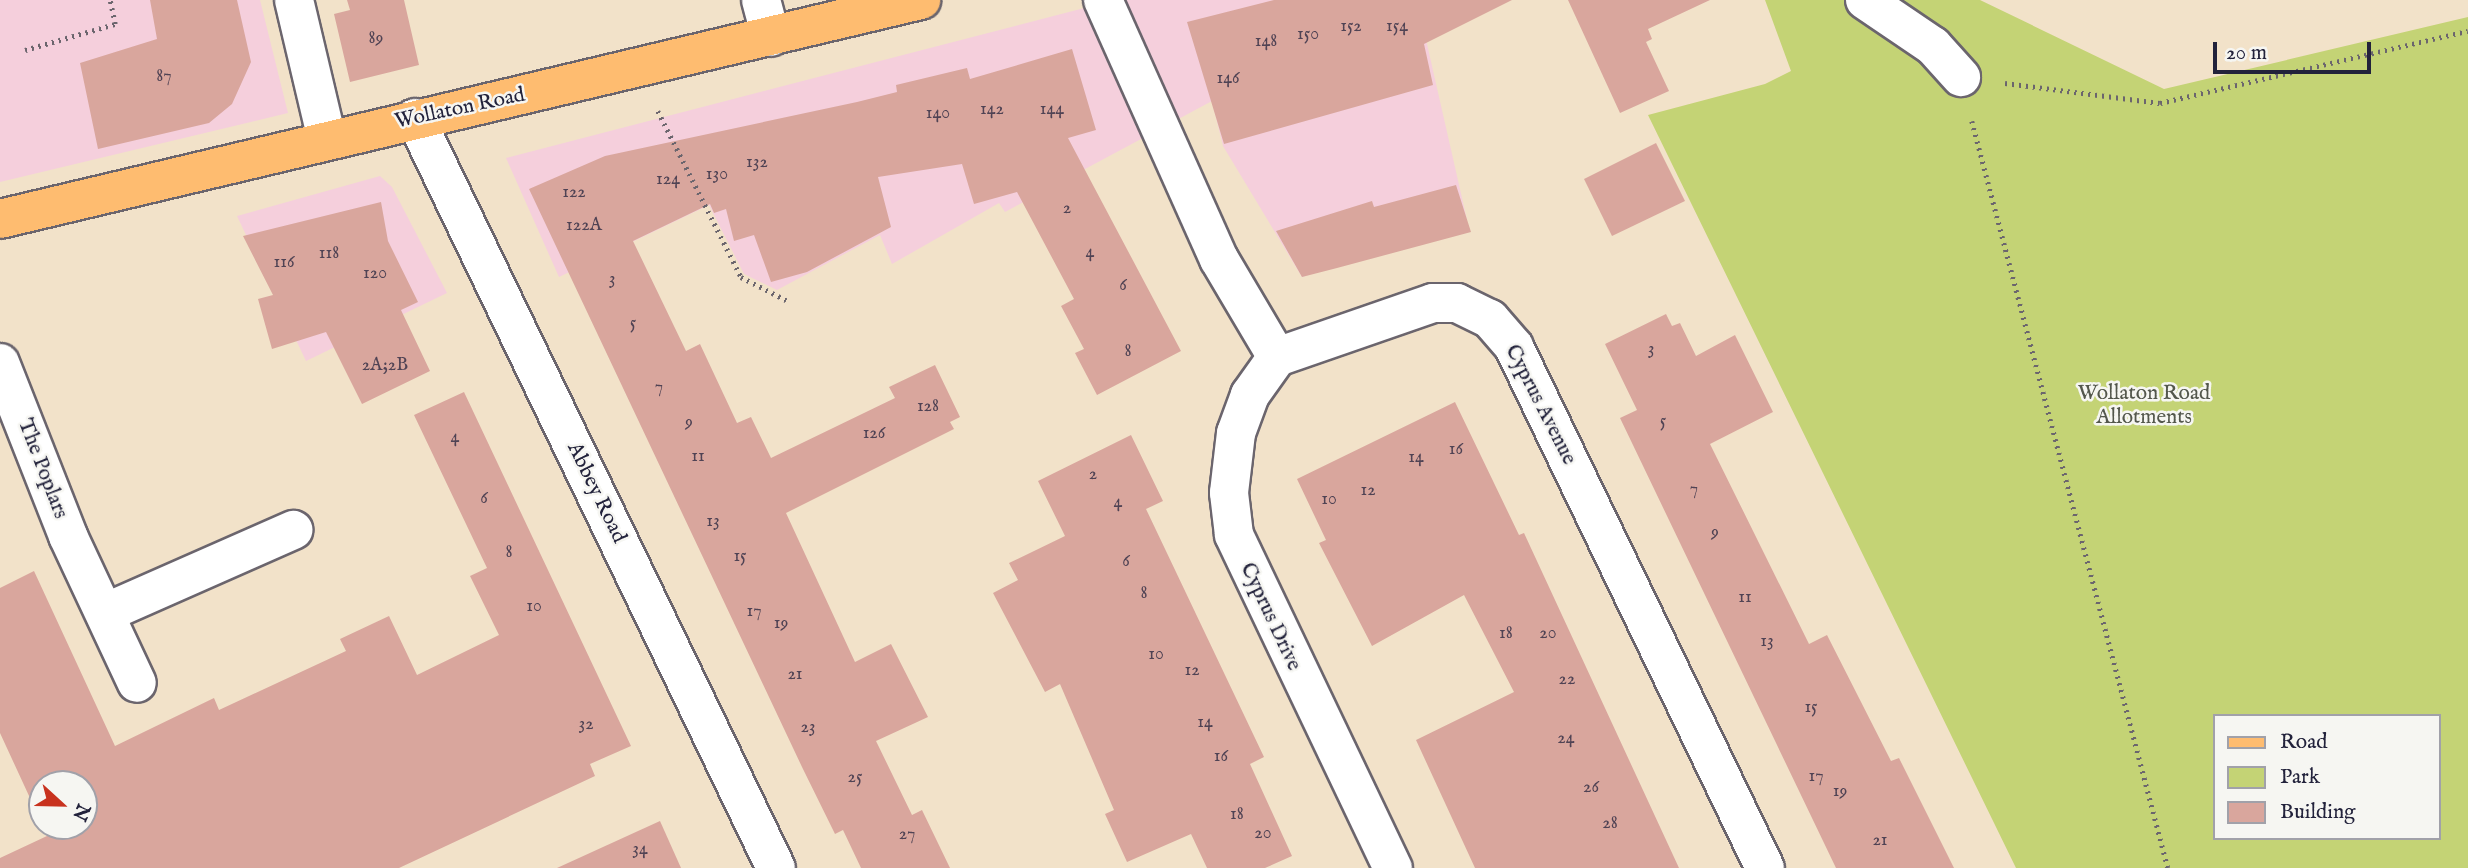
<!DOCTYPE html>
<html>
<head>
<meta charset="utf-8">
<style>
  body { margin:0 }
  #map { position:relative; width:2468px; height:868px; overflow:hidden; background:#f2e2c9; font-family:"IM FELL English",serif }
  div>[style] { position:absolute }
  .built>* { inset:0; background:#f5cfdc }
  .green>* { inset:0; background:#c4d375 }
  .building>* { inset:0; background:#d9a69d }
  .path>* { height:4.5px; margin-top:-2.25px; transform-origin:0; background:repeating-linear-gradient(90deg,#6b656d 0 2px,transparent 0 7px) }
  .roads { filter:drop-shadow(2px 0 #6b656d) drop-shadow(-2px 0 #6b656d) drop-shadow(0 2px #6b656d) drop-shadow(0 -2px #6b656d) }
  .minor>* { height:38px; margin:-19px; padding:0 19px; transform-origin:19px; border-radius:19px; background:#fff }
  .major>* { height:38px; margin:-19px; padding:0 19px; transform-origin:19px; border-radius:19px; background:#febc70 }
  span { translate:-50% -50%; white-space:nowrap; text-align:center; line-height:1.15; -webkit-text-stroke:5px #f6f6f2; paint-order:stroke }
  .number-label { font-size:18px; color:#504354 }
  .number-label span { -webkit-text-stroke-width:0 }
  .street-label { font-size:21px; color:#22223b }
  .park-label { font-size:21px; color:#53574c }
  .legend { position:absolute; left:2213px; top:714px; width:228px; height:126px; box-sizing:border-box; background:#f6f6f2; border:2px solid #a1a1a9; margin:0; padding:9px 12px; list-style:none; font-size:21px; color:#22223b }
  .legend li { display:flex; align-items:center; gap:14px; height:35px }
  .legend b { width:35px; border:2px solid #a1a1a9 }
  .north { position:absolute; left:28px; top:770px; width:70px; height:70px; box-sizing:border-box; background:#f6f6f2; border:2px solid #a1a1a9; border-radius:50%; rotate:112deg; font-size:19px; font-weight:700; line-height:28px; text-align:center; color:#22223b }
  .north::after { content:''; display:block; margin:auto; width:24px; height:32px; background:#c8321e; clip-path:polygon(50% 0,100% 100%,50% 72%,0 100%) }
  .scale { position:absolute; left:2213px; top:42px; width:158px; height:32px; box-sizing:border-box; border:4px solid #22223b; border-top:0; padding-left:9px; font-size:21px; line-height:24px; white-space:nowrap; color:#22223b; -webkit-text-stroke:5px #f6f6f2; paint-order:stroke }
</style>
</head>
<body>
<div id="map">
  <div class="built">
    <i style="clip-path:polygon(0 0,260px 0,288px 113px,0 182px)"></i>
    <i style="clip-path:polygon(1115px 0,1417px 0,1467px 220px,1302px 277px,1223px 146px,1212px 101px,1005px 212px,999px 203px,892px 264px,880px 235px,777px 290px,744px 274px,709px 205px,559px 277px,506px 158px)"></i>
    <i style="clip-path:polygon(380px 176px,392px 187px,447px 293px,306px 361px,237px 216px)"></i>
  </div>
  <div class="green">
    <i style="clip-path:polygon(evenodd,1765px 0,1980px 0,2164px 89px,2468px 17px,2468px 868px,2016px 868px,1648px 115px,1765px 84px,1791px 71px,1765px 0,2214px 716px,2438px 716px,2438px 838px,2214px 838px,2214px 716px)"></i>
  </div>
  <div class="building">
    <i style="clip-path:polygon(150px 0,237px 0,251px 62px,232px 104px,209px 123px,98px 149px,80px 63px,157px 39px)"></i>
    <i style="clip-path:polygon(347px 0,404px 0,419px 65px,350px 82px,334px 14px,350px 10px)"></i>
    <i style="clip-path:polygon(1274px 0,1512px 0,1424px 44px,1433px 85px,1224px 144px,1187px 22px)"></i>
    <i style="clip-path:polygon(1568px 0,1710px 0,1648px 29px,1652px 39px,1646px 42px,1669px 91px,1620px 113px)"></i>
    <i style="clip-path:polygon(1072px 49px,1096px 130px,1068px 138px,1181px 351px,1097px 395px,1075px 353px,1084px 349px,1061px 306px,1074px 299px,1017px 192px,974px 204px,962px 164px,878px 177px,891px 227px,807px 272px,771px 282px,754px 235px,734px 241px,726px 209px,714px 213px,710px 204px,633px 241px,686px 351px,700px 344px,737px 423px,751px 417px,771px 458px,895px 398px,889px 387px,935px 365px,960px 417px,950px 422px,954px 429px,786px 513px,855px 662px,891px 644px,928px 717px,876px 741px,912px 815px,922px 810px,950px 868px,861px 868px,843px 830px,835px 834px,802px 767px,529px 189px,605px 156px,857px 102px,897px 92px,896px 85px,967px 68px,970px 79px)"></i>
    <i style="clip-path:polygon(1656px 143px,1685px 201px,1612px 236px,1584px 179px)"></i>
    <i style="clip-path:polygon(1456px 185px,1471px 232px,1337px 268px,1302px 277px,1276px 231px,1372px 201px,1374px 207px)"></i>
    <i style="clip-path:polygon(381px 202px,388px 241px,418px 302px,401px 310px,430px 371px,362px 404px,326px 332px,272px 349px,258px 299px,273px 295px,243px 236px)"></i>
    <i style="clip-path:polygon(1666px 314px,1672px 326px,1680px 323px,1696px 356px,1735px 335px,1773px 412px,1710px 444px,1809px 644px,1827px 635px,1891px 761px,1899px 758px,1954px 868px,1836px 868px,1620px 418px,1637px 410px,1605px 344px)"></i>
    <i style="clip-path:polygon(464px 392px,631px 746px,590px 764px,595px 776px,399px 868px,0 868px,0 858px,47px 836px,43px 826px,84px 826px,84px 784px,42px 784px,42px 824px,0 733px,0 588px,34px 571px,115px 746px,214px 698px,219px 710px,346px 651px,340px 639px,389px 616px,417px 675px,499px 635px,470px 576px,487px 568px,414px 415px)"></i>
    <i style="clip-path:polygon(1455px 402px,1519px 535px,1524px 533px,1679px 868px,1475px 868px,1416px 740px,1514px 692px,1464px 595px,1372px 646px,1319px 543px,1326px 540px,1297px 479px)"></i>
    <i style="clip-path:polygon(1131px 435px,1163px 501px,1146px 509px,1264px 757px,1250px 764px,1292px 856px,1265px 868px,1207px 868px,1191px 834px,1127px 862px,1105px 814px,1114px 810px,1060px 684px,1045px 692px,993px 593px,1018px 580px,1009px 563px,1065px 536px,1038px 481px)"></i>
    <i style="clip-path:polygon(660px 821px,681px 868px,557px 868px)"></i>
  </div>
  <div class="path">
    <i style="left:25px;top:50px;width:94px;rotate:-16.1deg"></i>
    <i style="left:115px;top:24px;width:25px;rotate:-102deg"></i>
    <i style="left:2005px;top:83px;width:156px;rotate:7.4deg"></i>
    <i style="left:2160px;top:103px;width:316px;rotate:-13.2deg"></i>
    <i style="left:658px;top:111px;width:186px;rotate:63.4deg"></i>
    <i style="left:741px;top:277px;width:51px;rotate:27.1deg"></i>
    <i style="left:1972px;top:121px;width:772px;rotate:75.3deg"></i>
  </div>
  <div class="roads">
    <div class="minor">
      <i style="left:294px;top:0;width:144px;rotate:76.7deg"></i>
      <i style="left:761px;top:0;width:38px;rotate:75deg"></i>
      <i style="left:1103px;top:0;width:284px;rotate:65.9deg"></i>
      <i style="left:1219px;top:259px;width:114px;rotate:59.4deg"></i>
      <i style="left:1865px;top:0;width:82px;rotate:34.1deg"></i>
      <i style="left:1933px;top:46px;width:42px;rotate:47.9deg"></i>
      <i style="left:415px;top:118px;width:832px;rotate:64.3deg"></i>
      <i style="left:1277px;top:357px;width:165px;rotate:-19.1deg"></i>
      <i style="left:1433px;top:303px;width:24px"></i>
      <i style="left:1457px;top:303px;width:37px;rotate:26deg"></i>
      <i style="left:1490px;top:319px;width:37px;rotate:49deg"></i>
      <i style="left:1514px;top:347px;width:578px;rotate:64.28deg"></i>
      <i style="left:1277px;top:357px;width:47px;rotate:125.4deg"></i>
      <i style="left:1250px;top:395px;width:40px;rotate:110.2deg"></i>
      <i style="left:1236px;top:433px;width:60px;rotate:96.7deg"></i>
      <i style="left:1229px;top:493px;width:42px;rotate:83.2deg"></i>
      <i style="left:1234px;top:535px;width:369px;rotate:64.5deg"></i>
      <i style="left:0;top:363px;width:186px;rotate:68.5deg"></i>
      <i style="left:68px;top:536px;width:162px;rotate:64.9deg"></i>
      <i style="left:105px;top:613px;width:206px;rotate:-23.8deg"></i>
    </div>
    <div class="major">
      <i style="left:0;top:219px;width:947px;rotate:-13.38deg"></i>
    </div>
  </div>
  <div class="number-label">
    <span style="left:1351px;top:27px">152</span>
    <span style="left:1397px;top:27px">154</span>
    <span style="left:1308px;top:35px">150</span>
    <span style="left:376px;top:39px">89</span>
    <span style="left:1266px;top:42px">148</span>
    <span style="left:164px;top:77px">87</span>
    <span style="left:1228px;top:79px">146</span>
    <span style="left:992px;top:110px">142</span>
    <span style="left:1052px;top:110px">144</span>
    <span style="left:938px;top:114px">140</span>
    <span style="left:757px;top:163px">132</span>
    <span style="left:717px;top:175px">130</span>
    <span style="left:668px;top:180px">124</span>
    <span style="left:574px;top:193px">122</span>
    <span style="left:1067px;top:209px">2</span>
    <span style="left:584px;top:226px">122A</span>
    <span style="left:1090px;top:253px">4</span>
    <span style="left:329px;top:254px">118</span>
    <span style="left:284px;top:263px">116</span>
    <span style="left:375px;top:274px">120</span>
    <span style="left:612px;top:280px">3</span>
    <span style="left:1123px;top:286px">6</span>
    <span style="left:633px;top:324px">5</span>
    <span style="left:1651px;top:350px">3</span>
    <span style="left:1128px;top:352px">8</span>
    <span style="left:385px;top:366px">2A;2B</span>
    <span style="left:659px;top:388px">7</span>
    <span style="left:928px;top:407px">128</span>
    <span style="left:1663px;top:422px">5</span>
    <span style="left:689px;top:423px">9</span>
    <span style="left:874px;top:434px">126</span>
    <span style="left:455px;top:438px">4</span>
    <span style="left:1456px;top:450px">16</span>
    <span style="left:698px;top:457px">11</span>
    <span style="left:1416px;top:458px">14</span>
    <span style="left:1093px;top:475px">2</span>
    <span style="left:1694px;top:490px">7</span>
    <span style="left:1368px;top:491px">12</span>
    <span style="left:484px;top:499px">6</span>
    <span style="left:1329px;top:500px">10</span>
    <span style="left:1118px;top:503px">4</span>
    <span style="left:713px;top:522px">13</span>
    <span style="left:1715px;top:533px">9</span>
    <span style="left:509px;top:553px">8</span>
    <span style="left:740px;top:557px">15</span>
    <span style="left:1126px;top:562px">6</span>
    <span style="left:1144px;top:594px">8</span>
    <span style="left:1745px;top:598px">11</span>
    <span style="left:534px;top:607px">10</span>
    <span style="left:754px;top:612px">17</span>
    <span style="left:781px;top:624px">19</span>
    <span style="left:1506px;top:634px">18</span>
    <span style="left:1548px;top:634px">20</span>
    <span style="left:1767px;top:642px">13</span>
    <span style="left:1156px;top:655px">10</span>
    <span style="left:1192px;top:671px">12</span>
    <span style="left:795px;top:675px">21</span>
    <span style="left:1567px;top:680px">22</span>
    <span style="left:1811px;top:708px">15</span>
    <span style="left:1205px;top:723px">14</span>
    <span style="left:586px;top:725px">32</span>
    <span style="left:808px;top:728px">23</span>
    <span style="left:1566px;top:739px">24</span>
    <span style="left:1221px;top:757px">16</span>
    <span style="left:1816px;top:777px">17</span>
    <span style="left:855px;top:778px">25</span>
    <span style="left:1591px;top:788px">26</span>
    <span style="left:1840px;top:792px">19</span>
    <span style="left:1237px;top:815px">18</span>
    <span style="left:1610px;top:824px">28</span>
    <span style="left:1263px;top:834px">20</span>
    <span style="left:907px;top:835px">27</span>
    <span style="left:1880px;top:841px">21</span>
    <span style="left:640px;top:850px">34</span>
  </div>
  <div class="street-label">
    <span style="left:460px;top:109px;rotate:-12deg">Wollaton Road</span>
    <span style="left:1540px;top:405px;rotate:63deg">Cyprus Avenue</span>
    <span style="left:42px;top:469px;rotate:69deg">The Poplars</span>
    <span style="left:596px;top:493px;rotate:64deg">Abbey Road</span>
    <span style="left:1270px;top:617px;rotate:65deg">Cyprus Drive</span>
  </div>
  <div class="park-label">
    <span style="left:2144px;top:406px">Wollaton Road<br>Allotments</span>
  </div>
  <ul class="legend">
  <li><b style="height:9px;background:#febc70"></b>Road</li>
  <li><b style="height:19px;background:#c4d375"></b>Park</li>
  <li><b style="height:19px;background:#d9a69d"></b>Building</li>
  </ul>
  <div class="north">N</div>
  <div class="scale">20 m</div>
</div>
</body>
</html>
